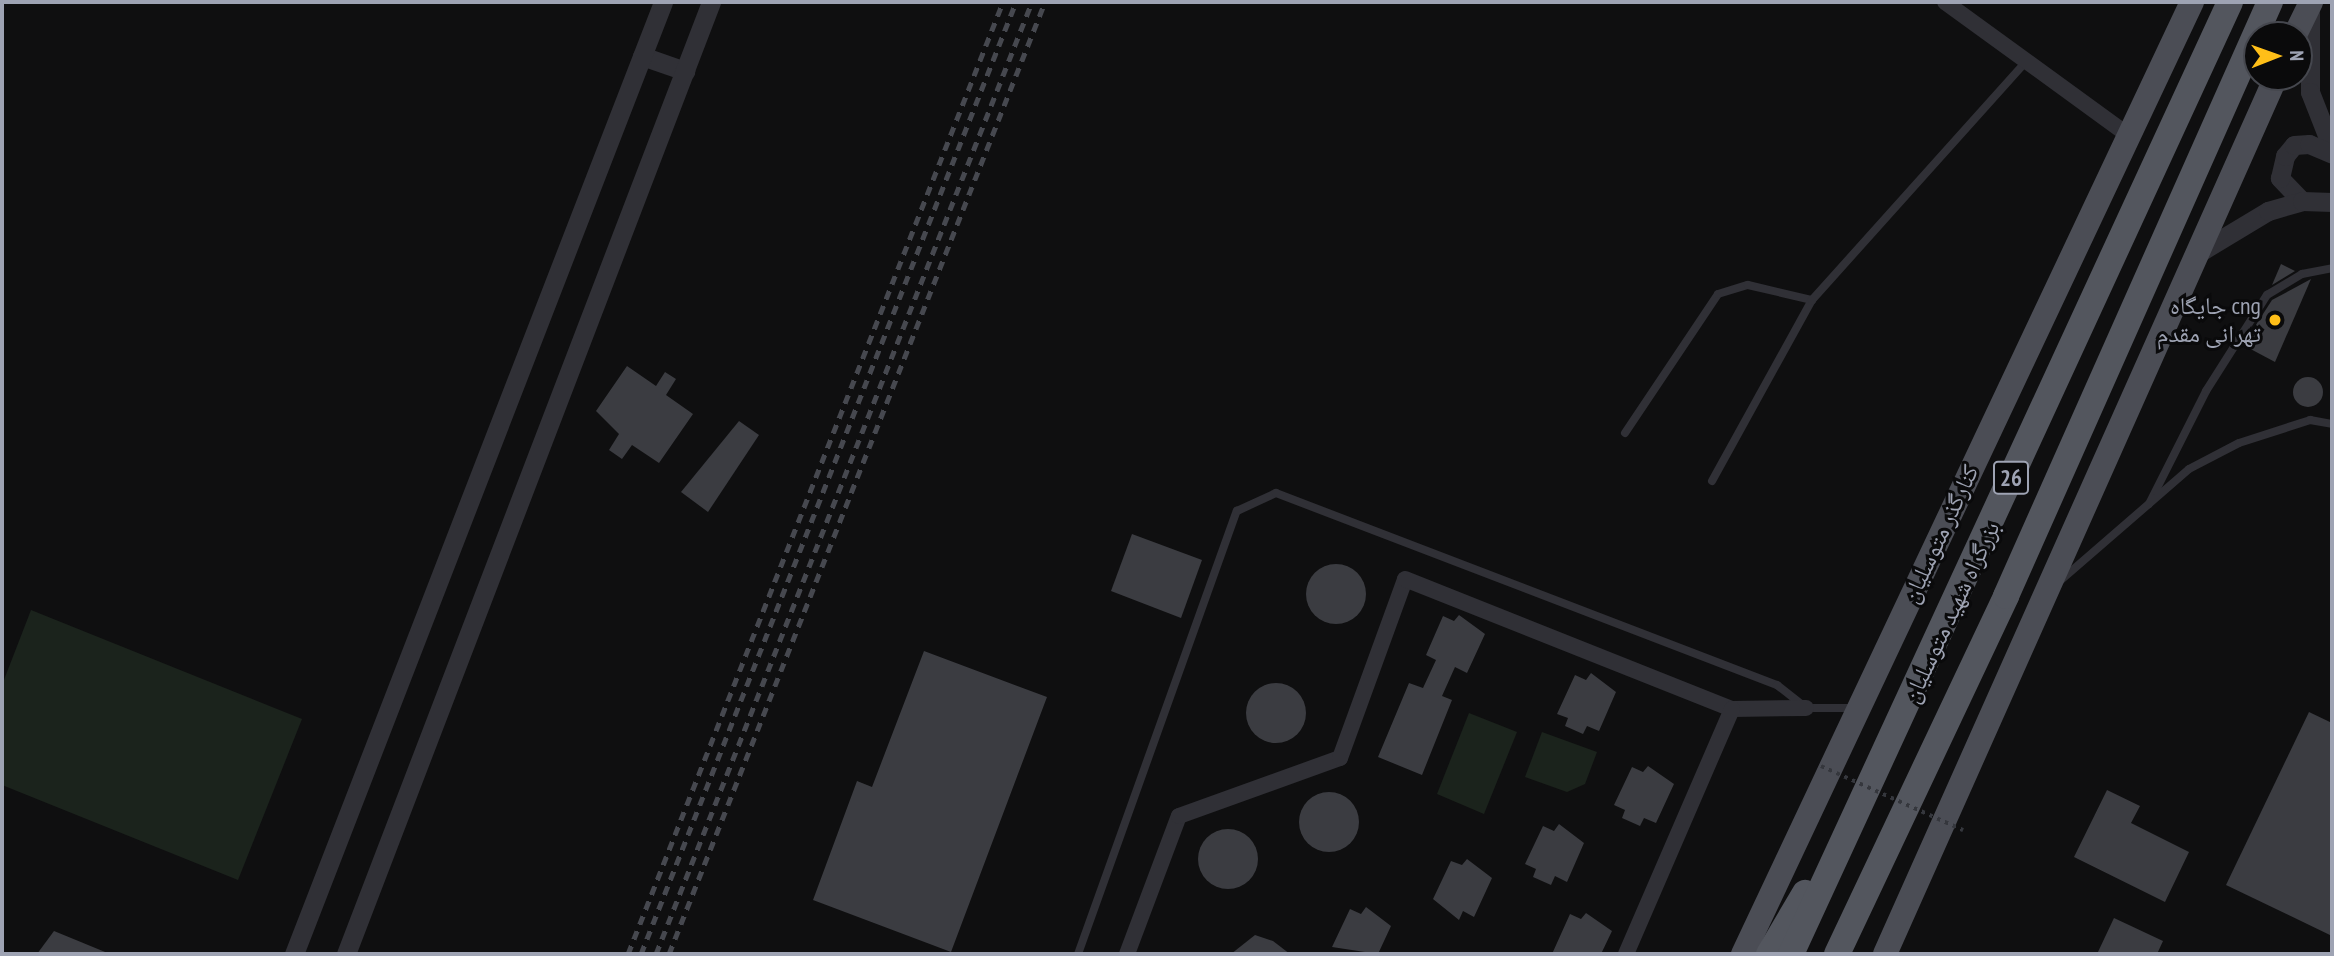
<!DOCTYPE html>
<html>
<head>
<meta charset="utf-8">
<style>
  body { margin:0 }
  #map { position:relative; width:2334px; height:956px; overflow:hidden; background:#0f0f10; font-family:"PT Sans Narrow","Noto Naskh Arabic",sans-serif }
  div>[style] { position:absolute }
  .green>* { inset:0; background:#1b231c }
  .building>* { inset:0; background:#3b3c41 }
  .round { border-radius:50% }
  .service>* { height:8px; margin:-4px; padding:0 4px; transform-origin:4px; border-radius:4px; background:#303036 }
  .minor>* { height:16px; margin:-8px; padding:0 8px; transform-origin:8px; border-radius:8px; background:#303036 }
  .tertiary>* { height:19px; margin:-9.5px; padding:0 9.5px; transform-origin:9.5px; border-radius:9.5px; background:#303036 }
  .primary>* { height:24px; margin:-12px; padding:0 12px; transform-origin:12px; border-radius:12px; background:#4b4d55 }
  .trunk>* { height:26px; margin:-13px; padding:0 13px; transform-origin:13px; border-radius:13px; background:#53565e }
  .rail>* { height:5px; margin-top:-2.5px; transform-origin:0; background:repeating-linear-gradient(90deg,#46484f 0 9px,transparent 0 16px) }
  .path-bridge>* { height:3.5px; margin-top:-1.75px; transform-origin:0; background:repeating-linear-gradient(90deg,#35373d 0 3.5px,transparent 0 8.5px) }
  .dots>* { width:19px; height:19px; translate:-50% -50%; box-sizing:border-box; border:4px solid #0a0a0b; border-radius:50% }
  span { translate:-50% -50%; white-space:nowrap; text-align:center; line-height:1.15; -webkit-text-stroke:6px #0a0a0b; paint-order:stroke }
  .shield-label span { padding:2px 5px; background:#0a0a0b; border:2px solid; border-radius:5px; -webkit-text-stroke-width:0 }
  .shield-label { font-size:23px; color:#9ea3b3; font-weight:700 }
  .poi-label { font-size:24px; color:#9ea3b3 }
  .right { translate:-100% -50%; text-align:right }
  .street-label { font-size:24px; color:#9ea3b3 }
  .frame { position:absolute; inset:0; border:4px solid #9ea3b3; pointer-events:none }
  .north { position:absolute; left:2243px; top:21px; width:70px; height:70px; box-sizing:border-box; background:#0a0a0b; border:2px solid #45474e; border-radius:50%; rotate:89deg; font-size:19px; font-weight:700; line-height:28px; text-align:center; color:#9ea3b3 }
  .north::after { content:''; display:block; margin:auto; width:24px; height:32px; background:#ffbf18; clip-path:polygon(50% 0,100% 100%,50% 72%,0 100%) }
</style>
</head>
<body>
<div id="map">
  <div class="green">
    <i style="clip-path:polygon(31px 610px,302px 719px,238px 880px,2px 785px,2px 685px)"></i>
    <i style="clip-path:polygon(1469px 713px,1517px 732px,1484px 814px,1437px 794px)"></i>
    <i style="clip-path:polygon(1542px 732px,1597px 752px,1585px 784px,1567px 792px,1525px 777px)"></i>
  </div>
  <div class="building">
    <i style="clip-path:polygon(2281px 264px,2295px 271px,2272px 285px)"></i>
    <i style="clip-path:polygon(2311px 279px,2275px 362px,2243px 345px,2272px 300px)"></i>
    <i style="clip-path:polygon(627px 366px,656px 386px,665px 372px,676px 379px,666px 395px,693px 414px,659px 463px,632px 445px,622px 459px,609px 450px,619px 434px,596px 411px)"></i>
    <i class="round" style="left:2293px;top:377px;width:30px;height:30px"></i>
    <i style="clip-path:polygon(739px 421px,759px 435px,708px 512px,681px 492px)"></i>
    <i style="clip-path:polygon(1132px 534px,1202px 560px,1181px 618px,1111px 591px)"></i>
    <i class="round" style="left:1306px;top:564px;width:60px;height:60px"></i>
    <i style="clip-path:polygon(1459px 615px,1485px 634px,1467px 673px,1455px 667px,1442px 696px,1452px 700px,1422px 775px,1378px 757px,1409px 683px,1423px 688px,1436px 660px,1426px 655px,1443px 616px,1454px 621px)"></i>
    <i style="clip-path:polygon(924px 651px,1047px 697px,951px 952px,813px 900px,857px 781px,872px 787px)"></i>
    <i style="clip-path:polygon(1591px 673px,1616px 692px,1599px 731px,1587px 726px,1583px 734px,1565px 726px,1568px 718px,1557px 714px,1575px 675px,1586px 680px)"></i>
    <i class="round" style="left:1246px;top:683px;width:60px;height:60px"></i>
    <i style="clip-path:polygon(2309px 712px,2332px 723px,2332px 936px,2226px 885px)"></i>
    <i style="clip-path:polygon(1648px 766px,1674px 784px,1656px 823px,1644px 818px,1640px 826px,1622px 818px,1625px 810px,1614px 805px,1632px 767px,1643px 772px)"></i>
    <i style="clip-path:polygon(2107px 790px,2140px 806px,2131px 823px,2189px 852px,2165px 902px,2074px 857px)"></i>
    <i class="round" style="left:1299px;top:792px;width:60px;height:60px"></i>
    <i style="clip-path:polygon(1559px 824px,1584px 843px,1567px 882px,1555px 876px,1551px 885px,1533px 877px,1536px 869px,1525px 864px,1543px 826px,1554px 831px)"></i>
    <i class="round" style="left:1198px;top:829px;width:60px;height:60px"></i>
    <i style="clip-path:polygon(1467px 859px,1492px 878px,1474px 917px,1463px 911px,1459px 920px,1433px 899px,1451px 861px,1462px 865px)"></i>
    <i style="clip-path:polygon(1366px 907px,1391px 926px,1378px 954px,1332px 947px,1350px 909px,1361px 914px)"></i>
    <i style="clip-path:polygon(1586px 913px,1612px 931px,1601px 954px,1552px 954px,1570px 914px,1581px 919px)"></i>
    <i style="clip-path:polygon(2114px 918px,2163px 941px,2157px 954px,2097px 954px)"></i>
    <i style="clip-path:polygon(54px 931px,110px 954px,37px 954px)"></i>
    <i style="clip-path:polygon(1255px 935px,1273px 941px,1290px 954px,1231px 954px)"></i>
  </div>
  <div class="service">
    <i style="left:1625px;top:433px;width:167px;rotate:-56.2deg"></i>
    <i style="left:1718px;top:294px;width:31px;rotate:-17deg"></i>
    <i style="left:1748px;top:285px;width:66px;rotate:13.2deg"></i>
    <i style="left:1712px;top:481px;width:207px;rotate:-61.1deg"></i>
    <i style="left:1812px;top:300px;width:317px;rotate:-48.1deg"></i>
    <i style="left:2149px;top:504px;width:127px;rotate:-63.2deg"></i>
    <i style="left:2206px;top:391px;width:114px;rotate:-57.6deg"></i>
    <i style="left:2267px;top:295px;width:41px;rotate:-31deg"></i>
    <i style="left:2302px;top:274px;width:31px;rotate:-11deg"></i>
    <i style="left:2061px;top:580px;width:169px;rotate:-40.9deg"></i>
    <i style="left:2189px;top:469px;width:56px;rotate:-27.5deg"></i>
    <i style="left:2239px;top:443px;width:75px;rotate:-17.9deg"></i>
    <i style="left:2310px;top:420px;width:22px;rotate:10deg"></i>
    <i style="left:1078px;top:954px;width:471px;rotate:-70.3deg"></i>
    <i style="left:1237px;top:511px;width:43px;rotate:-24.8deg"></i>
    <i style="left:1276px;top:493px;width:537px;rotate:20.97deg"></i>
    <i style="left:1777px;top:685px;width:37px;rotate:38deg"></i>
    <i style="left:1806px;top:708px;width:49px"></i>
  </div>
  <div class="minor">
    <i style="left:1945px;top:2px;width:230px;rotate:36deg"></i>
    <i style="left:1127px;top:954px;width:147px;rotate:-69.4deg"></i>
    <i style="left:1179px;top:816px;width:171px;rotate:-19.8deg"></i>
    <i style="left:1340px;top:758px;width:190px;rotate:-70deg"></i>
    <i style="left:1405px;top:579px;width:352px;rotate:21.7deg"></i>
    <i style="left:1732px;top:709px;width:74px;rotate:-0.8deg"></i>
    <i style="left:1626px;top:954px;width:267px;rotate:-66.6deg"></i>
  </div>
  <div class="tertiary">
    <i style="left:2310px;top:13px;width:79px;rotate:90deg"></i>
    <i style="left:2310px;top:92px;width:60px;rotate:68.6deg"></i>
    <i style="left:642px;top:56px;width:46px;rotate:19.2deg"></i>
    <i style="left:2302px;top:201px;width:32px;rotate:-134deg"></i>
    <i style="left:2280px;top:178px;width:23px;rotate:-77deg"></i>
    <i style="left:2285px;top:156px;width:14px;rotate:-51deg"></i>
    <i style="left:2294px;top:145px;width:15px;rotate:-4deg"></i>
    <i style="left:2309px;top:144px;width:25px;rotate:23deg"></i>
    <i style="left:2195px;top:255px;width:85px;rotate:-31.1deg"></i>
    <i style="left:2268px;top:211px;width:35px;rotate:-16deg"></i>
    <i style="left:2302px;top:201px;width:30px;rotate:2deg"></i>
    <i style="left:294px;top:954px;width:1021px;rotate:-68.81deg"></i>
    <i style="left:346px;top:954px;width:1020px;rotate:-69.02deg"></i>
  </div>
  <div class="primary">
    <i style="left:2295px;top:35px;width:37px;rotate:-64deg"></i>
    <i style="left:1743px;top:954px;width:1053px;rotate:-64.75deg"></i>
    <i style="left:1885px;top:954px;width:960px;rotate:-65.97deg"></i>
  </div>
  <div class="trunk">
    <i style="left:1769px;top:954px;width:71px;rotate:-59.5deg"></i>
    <i style="left:1791px;top:954px;width:1048px;rotate:-65.24deg"></i>
    <i style="left:1837px;top:954px;width:396px;rotate:-64.7deg"></i>
    <i style="left:2006px;top:596px;width:650px;rotate:-66.04deg"></i>
  </div>
  <div class="rail">
    <i style="left:628px;top:954px;width:1023px;rotate:-68.5deg"></i>
    <i style="left:641px;top:954px;width:1023px;rotate:-68.5deg"></i>
    <i style="left:656px;top:954px;width:1024px;rotate:-68.45deg"></i>
    <i style="left:669px;top:954px;width:1024px;rotate:-68.45deg"></i>
  </div>
  <div class="path-bridge">
    <i style="left:1821px;top:766px;width:156px;rotate:24.3deg"></i>
  </div>
  <div class="dots">
    <i style="left:2275px;top:320px;background:#ffbf18"></i>
  </div>
  <div class="shield-label">
    <span style="left:2011px;top:478px">26</span>
  </div>
  <div class="poi-label">
    <span class="right" style="left:2261px;top:320px">جایگاه cng<br>تهرانی مقدم</span>
  </div>
  <div class="street-label">
    <span style="left:1940px;top:534px;rotate:-65deg">کنارگذر متوسلیان</span>
    <span style="left:1951px;top:612px;rotate:-65deg">بزرگراه شهید متوسلیان</span>
  </div>
  <div class="frame"></div>
  <div class="north">N</div>
</div>
</body>
</html>
